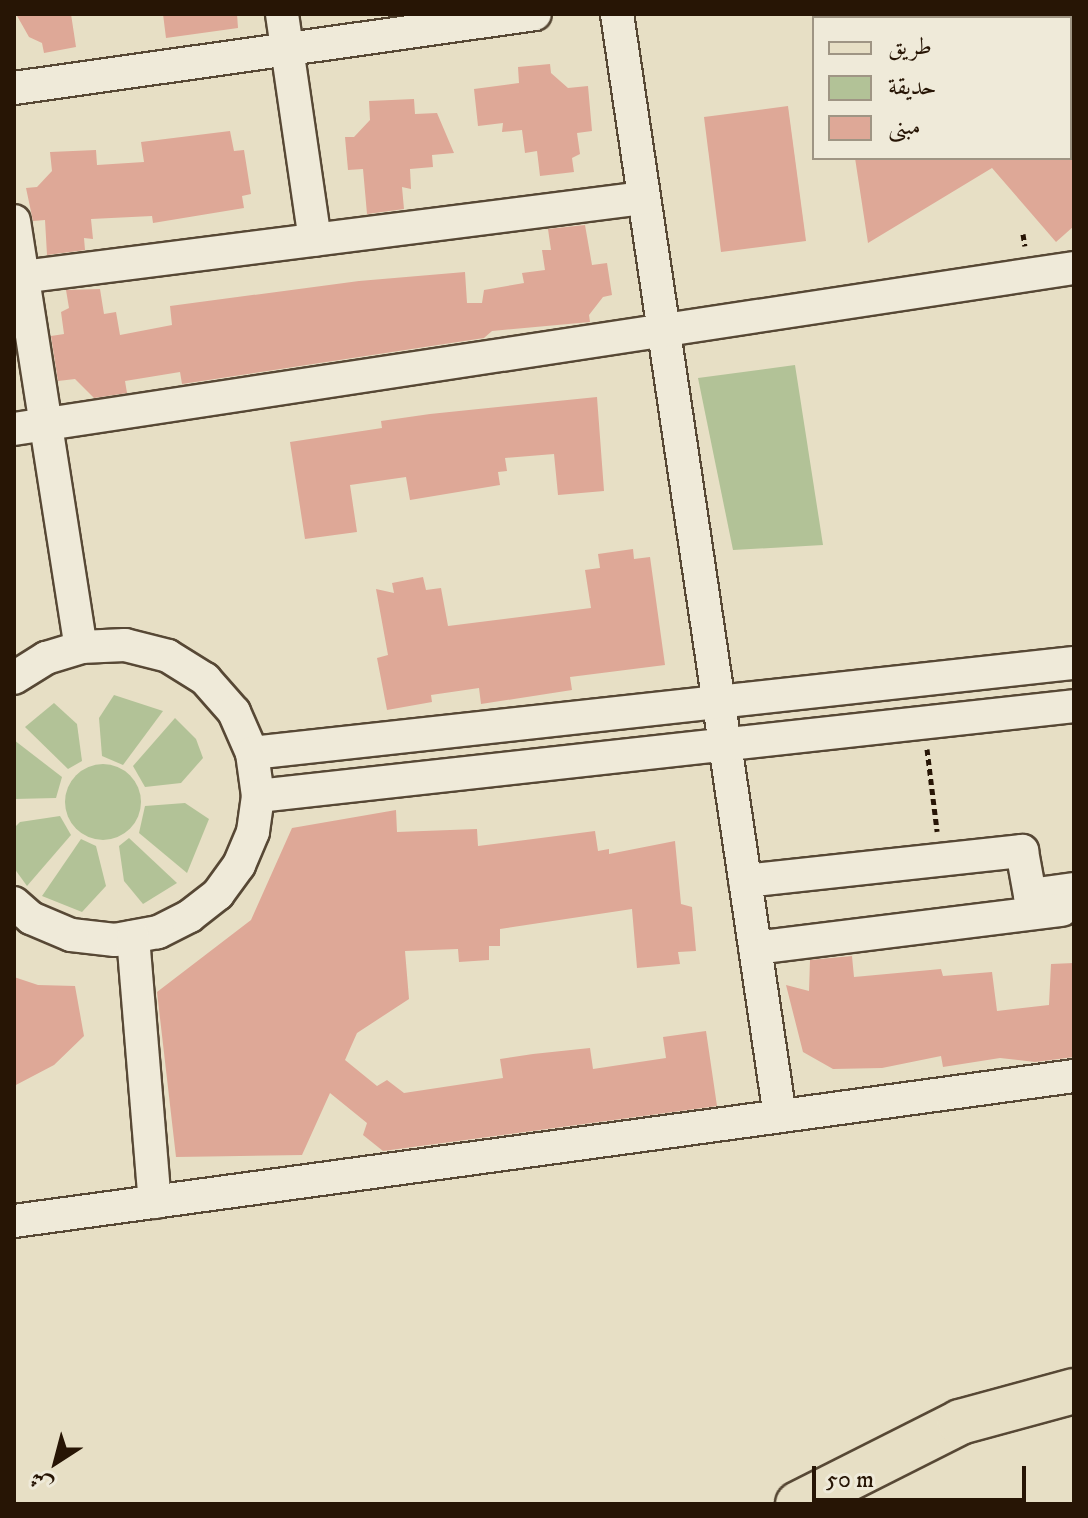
<!DOCTYPE html>
<html>
<head>
<meta charset="utf-8">
<style>
  body { margin:0 }
  #map { position:relative; width:1088px; height:1518px; overflow:hidden; background:#e7dfc5; font-family:"IM FELL DW Pica",Amiri,serif }
  div>[style] { position:absolute }
  .green>* { inset:0; background:#b2c297 }
  .round { border-radius:50% }
  .building>* { inset:0; background:#dea897 }
  .path>* { height:5px; margin-top:-2.5px; transform-origin:0; background:repeating-linear-gradient(90deg,#271505 0 6px,transparent 0 10px) }
  .roads { filter:drop-shadow(2px 0 #574835) drop-shadow(-2px 0 #574835) drop-shadow(0 2px #574835) drop-shadow(0 -2px #574835) }
  .street>* { height:32px; margin:-16px; padding:0 16px; transform-origin:16px; border-radius:16px; background:#efead9 }
  .primary>* { height:44px; margin:-22px; padding:0 22px; transform-origin:22px; border-radius:22px; background:#e7dfc5 }
  span { translate:-50% -50%; white-space:nowrap; text-align:center; line-height:1.15; -webkit-text-stroke:6px #efead9; paint-order:stroke }
  .frame { position:absolute; inset:0; border:16px solid #271505; pointer-events:none }
  .legend { position:absolute; left:812px; top:16px; width:260px; height:144px; box-sizing:border-box; background:#efead9; border:2px solid #9f9584; margin:0; padding:10px 14px; list-style:none; font-size:24px; color:#271505 }
  .legend li { display:flex; align-items:center; gap:16px; height:40px }
  .legend b { width:40px; border:2px solid #9f9584 }
  .north { position:absolute; left:16px; top:1422px; width:80px; height:80px; -webkit-text-stroke:6px #efead9; paint-order:stroke; rotate:216deg; font-size:22px; font-weight:700; line-height:32px; text-align:center; color:#271505 }
  .north::after { content:''; display:block; margin:auto; width:28px; height:36px; background:#271505; clip-path:polygon(50% 0,100% 100%,50% 72%,0 100%) }
  .scale { position:absolute; left:812px; top:1466px; width:214px; height:36px; box-sizing:border-box; border:4px solid #271505; border-top:0; padding-left:10px; font-size:24px; line-height:28px; white-space:nowrap; color:#271505; -webkit-text-stroke:6px #efead9; paint-order:stroke }
</style>
</head>
<body>
<div id="map">
  <div class="green">
    <i style="clip-path:polygon(795px 365px,823px 545px,733px 550px,698px 378px)"></i>
    <i style="clip-path:polygon(114px 695px,163px 711px,123px 765px,102px 756px,99px 718px)"></i>
    <i style="clip-path:polygon(54px 703px,77px 724px,82px 761px,68px 769px,25px 727px)"></i>
    <i style="clip-path:polygon(175px 718px,196px 739px,203px 758px,181px 783px,145px 787px,133px 766px)"></i>
    <i style="clip-path:polygon(14px 740px,62px 777px,56px 798px,14px 799px)"></i>
    <i class="round" style="left:65px;top:764px;width:76px;height:76px"></i>
    <i style="clip-path:polygon(185px 803px,209px 819px,187px 873px,139px 833px,145px 806px)"></i>
    <i style="clip-path:polygon(60px 816px,71px 835px,27px 886px,14px 868px,14px 828px,20px 822px)"></i>
    <i style="clip-path:polygon(129px 838px,177px 883px,143px 904px,124px 881px,119px 846px)"></i>
    <i style="clip-path:polygon(81px 839px,96px 846px,106px 886px,82px 912px,42px 896px)"></i>
  </div>
  <div class="building">
    <i style="clip-path:polygon(16px 14px,71px 14px,76px 47px,44px 53px,42px 43px,29px 37px)"></i>
    <i style="clip-path:polygon(163px 14px,237px 14px,238px 28px,166px 38px)"></i>
    <i style="clip-path:polygon(550px 64px,551px 73px,568px 88px,588px 86px,592px 131px,577px 133px,580px 154px,572px 158px,574px 172px,540px 176px,537px 151px,525px 153px,522px 130px,502px 132px,503px 123px,478px 126px,474px 89px,519px 83px,518px 67px)"></i>
    <i style="clip-path:polygon(414px 99px,415px 114px,437px 113px,454px 153px,432px 155px,433px 167px,410px 169px,411px 189px,402px 187px,404px 209px,367px 214px,363px 169px,348px 170px,345px 137px,354px 137px,370px 120px,369px 101px)"></i>
    <i style="clip-path:polygon(788px 106px,806px 241px,721px 252px,704px 117px)"></i>
    <i style="clip-path:polygon(230px 131px,234px 151px,244px 150px,251px 194px,242px 196px,244px 208px,153px 223px,152px 216px,91px 219px,93px 239px,84px 238px,85px 250px,47px 255px,45px 220px,33px 221px,26px 188px,37px 187px,52px 171px,50px 152px,96px 150px,97px 165px,144px 162px,141px 142px)"></i>
    <i style="clip-path:polygon(855px 158px,1074px 158px,1074px 226px,1056px 242px,992px 168px,868px 243px)"></i>
    <i style="clip-path:polygon(585px 225px,592px 265px,607px 263px,612px 295px,603px 297px,589px 315px,590px 322px,492px 331px,484px 338px,182px 384px,180px 372px,125px 381px,127px 393px,94px 398px,75px 379px,58px 381px,51px 336px,64px 334px,61px 312px,69px 308px,66px 290px,100px 289px,104px 314px,116px 312px,120px 335px,172px 325px,170px 306px,359px 281px,465px 272px,467px 303px,482px 303px,484px 290px,524px 283px,522px 273px,545px 270px,542px 250px,551px 250px,548px 229px)"></i>
    <i style="clip-path:polygon(597px 397px,604px 491px,558px 495px,554px 454px,505px 458px,507px 471px,498px 472px,500px 485px,410px 500px,406px 477px,350px 485px,357px 532px,305px 539px,290px 442px,382px 428px,381px 421px,430px 414px)"></i>
    <i style="clip-path:polygon(633px 549px,634px 559px,650px 557px,665px 665px,570px 677px,572px 690px,514px 699px,481px 704px,479px 688px,431px 695px,432px 702px,387px 710px,377px 658px,388px 655px,376px 589px,394px 593px,392px 583px,423px 577px,426px 590px,441px 588px,448px 626px,591px 608px,585px 570px,600px 568px,598px 554px)"></i>
    <i style="clip-path:polygon(396px 810px,397px 832px,477px 829px,478px 846px,595px 831px,598px 851px,609px 849px,609px 854px,675px 841px,681px 904px,692px 907px,696px 951px,678px 952px,680px 964px,637px 968px,632px 909px,500px 929px,500px 946px,489px 946px,489px 960px,459px 962px,458px 949px,405px 951px,409px 999px,357px 1033px,345px 1060px,377px 1086px,387px 1080px,404px 1093px,503px 1078px,500px 1059px,533px 1054px,590px 1048px,593px 1069px,666px 1058px,663px 1037px,706px 1031px,717px 1106px,383px 1151px,363px 1135px,367px 1123px,330px 1093px,302px 1155px,176px 1157px,157px 992px,251px 920px,292px 828px)"></i>
    <i style="clip-path:polygon(852px 956px,854px 977px,941px 969px,943px 976px,992px 972px,997px 1011px,1049px 1005px,1051px 964px,1074px 963px,1074px 1057px,1035px 1062px,1000px 1058px,943px 1067px,941px 1056px,882px 1068px,833px 1069px,803px 1052px,786px 985px,809px 991px,810px 960px)"></i>
    <i style="clip-path:polygon(14px 977px,38px 985px,75px 986px,84px 1036px,54px 1065px,14px 1086px)"></i>
  </div>
  <div class="path">
    <i style="left:1023px;top:234px;width:12px;rotate:81deg"></i>
    <i style="left:927px;top:749px;width:83px;rotate:83deg"></i>
  </div>
  <div class="roads">
    <div class="street">
      <i style="left:282px;top:14px;width:228px;rotate:81.7deg"></i>
      <i style="left:617px;top:14px;width:1114px;rotate:81.59deg"></i>
      <i style="left:14px;top:88px;width:526px;rotate:-8.08deg"></i>
      <i style="left:14px;top:221px;width:431px;rotate:81.1deg"></i>
      <i style="left:14px;top:278px;width:635px;rotate:-7.24deg"></i>
      <i style="left:14px;top:429px;width:1072px;rotate:-8.64deg"></i>
      <i style="left:14px;top:678px;width:38px;rotate:-32deg"></i>
      <i style="left:46px;top:658px;width:37px;rotate:-17deg"></i>
      <i style="left:81px;top:647px;width:44px;rotate:-2.6deg"></i>
      <i style="left:125px;top:645px;width:44px;rotate:14.3deg"></i>
      <i style="left:168px;top:656px;width:44px;rotate:31.9deg"></i>
      <i style="left:205px;top:679px;width:44px;rotate:48.7deg"></i>
      <i style="left:234px;top:712px;width:45px;rotate:66.3deg"></i>
      <i style="left:252px;top:753px;width:43px;rotate:82.1deg"></i>
      <i style="left:258px;top:796px;width:36px;rotate:98deg"></i>
      <i style="left:253px;top:832px;width:36px;rotate:113deg"></i>
      <i style="left:239px;top:865px;width:36px;rotate:126deg"></i>
      <i style="left:218px;top:894px;width:36px;rotate:142deg"></i>
      <i style="left:190px;top:916px;width:36px;rotate:153deg"></i>
      <i style="left:158px;top:932px;width:44px;rotate:169.5deg"></i>
      <i style="left:115px;top:940px;width:44px;rotate:-173.5deg"></i>
      <i style="left:71px;top:935px;width:43px;rotate:-157deg"></i>
      <i style="left:31px;top:918px;width:23px;rotate:-139deg"></i>
      <i style="left:252px;top:753px;width:827px;rotate:-6.25deg"></i>
      <i style="left:258px;top:796px;width:821px;rotate:-6.29deg"></i>
      <i style="left:745px;top:881px;width:279px;rotate:-6.2deg"></i>
      <i style="left:1022px;top:851px;width:45px;rotate:79.7deg"></i>
      <i style="left:1030px;top:895px;width:44px;rotate:-7.8deg"></i>
      <i style="left:133px;top:937px;width:266px;rotate:85.3deg"></i>
      <i style="left:755px;top:948px;width:309px;rotate:-7.1deg"></i>
      <i style="left:14px;top:1221px;width:1070px;rotate:-7.79deg"></i>
    </div>
    <div class="primary">
      <i style="left:798px;top:1504px;width:182px;rotate:-26.8deg"></i>
      <i style="left:960px;top:1422px;width:118px;rotate:-15.2deg"></i>
    </div>
  </div>
  <div class="frame"></div>
  <ul class="legend">
  <li><b style="height:10px;background:#e7dfc5"></b>طريق</li>
  <li><b style="height:22px;background:#b2c297"></b>حديقة</li>
  <li><b style="height:22px;background:#dea897"></b>مبنى</li>
  </ul>
  <div class="north">ش</div>
  <div class="scale">50 m</div>
</div>
</body>
</html>
